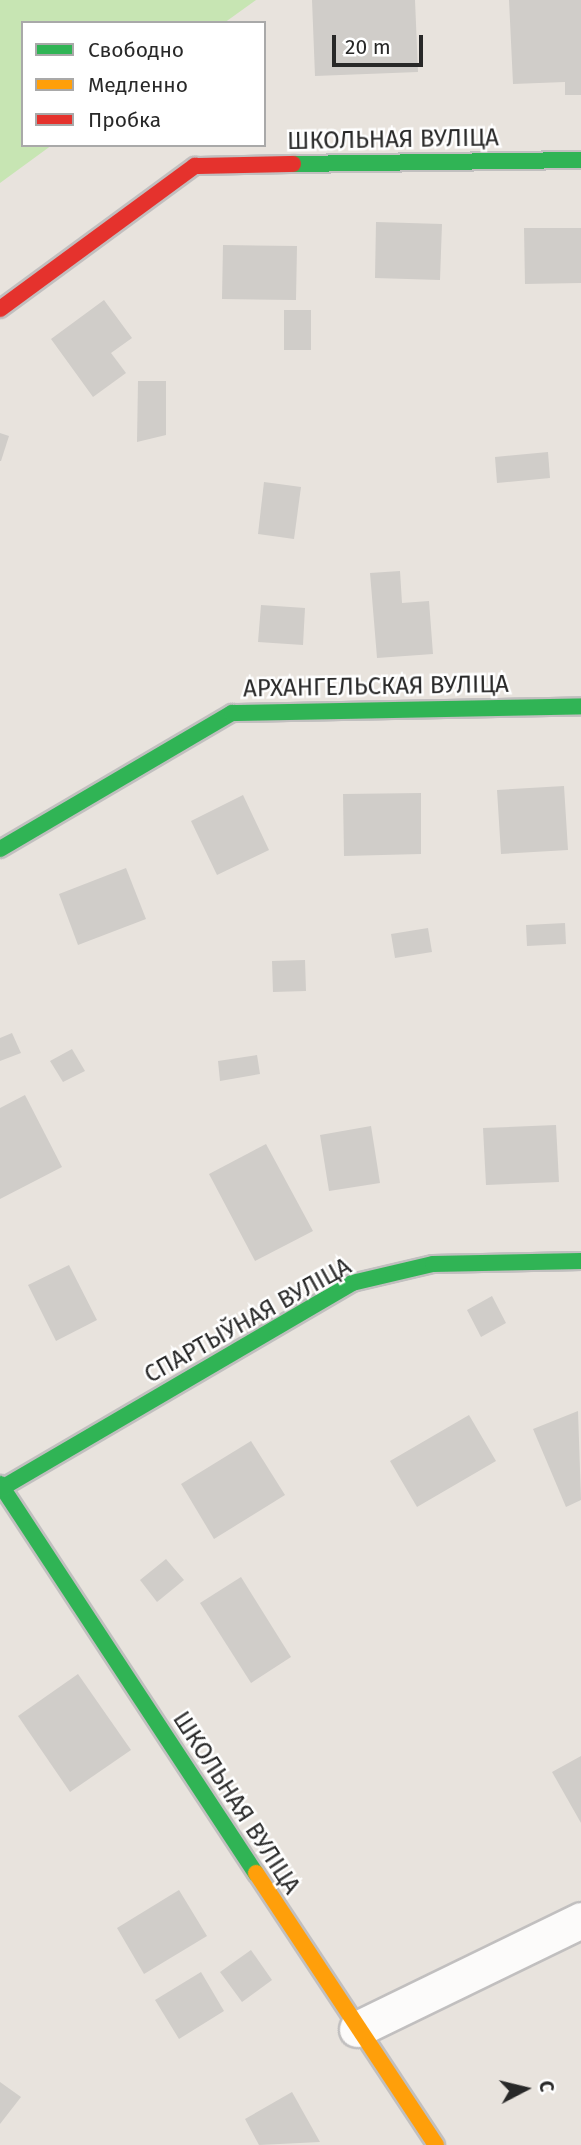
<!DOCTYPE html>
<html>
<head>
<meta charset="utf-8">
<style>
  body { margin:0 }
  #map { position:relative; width:581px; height:2145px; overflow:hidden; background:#e8e3dd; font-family:"Fira Sans",sans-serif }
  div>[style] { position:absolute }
  .green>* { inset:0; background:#c7e5b3 }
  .building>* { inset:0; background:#d0cdc9 }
  .roads { filter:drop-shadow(2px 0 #c1bfbf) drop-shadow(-2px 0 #c1bfbf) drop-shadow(0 2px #c1bfbf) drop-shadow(0 -2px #c1bfbf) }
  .street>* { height:35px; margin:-17.5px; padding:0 17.5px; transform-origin:17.5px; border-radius:17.5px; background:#fcfbfa }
  .fast>* { height:16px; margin:-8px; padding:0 8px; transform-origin:8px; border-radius:8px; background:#30b455 }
  .slow>* { height:16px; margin:-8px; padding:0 8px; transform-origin:8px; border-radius:8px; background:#ff9f0a }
  .jam>* { height:16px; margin:-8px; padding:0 8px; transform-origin:8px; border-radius:8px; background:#e5322d }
  span { translate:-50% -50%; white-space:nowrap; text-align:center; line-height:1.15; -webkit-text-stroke:5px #fff; paint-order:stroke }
  .street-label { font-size:24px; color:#282828 }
  .legend { position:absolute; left:21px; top:21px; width:245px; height:126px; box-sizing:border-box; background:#fff; border:2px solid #a9a9a9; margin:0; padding:9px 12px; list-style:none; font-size:21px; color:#282828 }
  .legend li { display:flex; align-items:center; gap:14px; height:35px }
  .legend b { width:35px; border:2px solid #a9a9a9 }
  .north { position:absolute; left:490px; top:2054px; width:70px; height:70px; -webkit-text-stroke:5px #fff; paint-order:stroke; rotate:83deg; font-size:19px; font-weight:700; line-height:28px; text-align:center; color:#282828 }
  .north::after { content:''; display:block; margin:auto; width:24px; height:32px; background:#282828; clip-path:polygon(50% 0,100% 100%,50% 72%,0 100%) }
  .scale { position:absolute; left:332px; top:35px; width:91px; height:32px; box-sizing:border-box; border:4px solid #282828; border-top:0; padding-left:9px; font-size:21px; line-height:24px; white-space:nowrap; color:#282828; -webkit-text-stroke:5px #fff; paint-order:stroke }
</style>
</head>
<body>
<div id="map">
  <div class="green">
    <i style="clip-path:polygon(0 0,256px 0,224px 23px,23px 23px,23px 145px,52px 145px,0 183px)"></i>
  </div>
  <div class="building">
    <i style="clip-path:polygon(312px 0,415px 0,418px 72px,315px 76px)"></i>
    <i style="clip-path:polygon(509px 0,581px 0,581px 95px,565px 95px,565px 82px,513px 84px)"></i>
    <i style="clip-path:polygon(376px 222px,442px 224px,440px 280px,375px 278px)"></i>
    <i style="clip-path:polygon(524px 228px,581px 228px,581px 283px,525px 284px)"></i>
    <i style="clip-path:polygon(223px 245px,297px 246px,296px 300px,222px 299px)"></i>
    <i style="clip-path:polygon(104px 300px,132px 338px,111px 353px,126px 373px,93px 397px,51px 339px)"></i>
    <i style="clip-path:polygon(284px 310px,311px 310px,311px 350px,284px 350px)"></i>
    <i style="clip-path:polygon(138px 381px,166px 381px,166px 435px,137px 442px)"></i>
    <i style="clip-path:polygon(0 433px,9px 436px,1px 461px,0 461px)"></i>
    <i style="clip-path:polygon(548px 452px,550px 478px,497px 483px,495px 457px)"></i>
    <i style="clip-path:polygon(264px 482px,301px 487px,294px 539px,258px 534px)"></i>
    <i style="clip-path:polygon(400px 571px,402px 603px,429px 601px,433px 654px,377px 658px,370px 573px)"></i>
    <i style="clip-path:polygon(261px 605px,305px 608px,303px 645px,258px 642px)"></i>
    <i style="clip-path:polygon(564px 786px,568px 850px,501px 854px,497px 790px)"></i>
    <i style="clip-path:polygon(421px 793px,421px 854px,344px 856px,343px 794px)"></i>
    <i style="clip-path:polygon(243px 795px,269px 850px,217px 875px,191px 821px)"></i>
    <i style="clip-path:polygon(126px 868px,146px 919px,78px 945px,59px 894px)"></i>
    <i style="clip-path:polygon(565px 923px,566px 944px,527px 946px,526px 925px)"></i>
    <i style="clip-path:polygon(428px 928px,432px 952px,395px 958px,391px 934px)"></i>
    <i style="clip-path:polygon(305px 960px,306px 991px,273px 992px,272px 961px)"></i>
    <i style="clip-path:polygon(12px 1033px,21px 1053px,0 1061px,0 1038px)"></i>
    <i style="clip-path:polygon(72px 1049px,85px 1071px,63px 1082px,50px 1061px)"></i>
    <i style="clip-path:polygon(257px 1055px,260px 1074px,220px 1081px,218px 1061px)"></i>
    <i style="clip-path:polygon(25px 1095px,62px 1167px,0 1199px,0 1108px)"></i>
    <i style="clip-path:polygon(556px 1125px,559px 1182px,486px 1185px,483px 1128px)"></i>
    <i style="clip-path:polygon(371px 1126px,380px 1183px,329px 1191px,320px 1135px)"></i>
    <i style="clip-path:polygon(266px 1144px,313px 1231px,255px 1261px,209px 1174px)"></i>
    <i style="clip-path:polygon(69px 1265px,97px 1320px,56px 1341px,28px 1285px)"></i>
    <i style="clip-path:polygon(492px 1296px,506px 1323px,481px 1337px,467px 1310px)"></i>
    <i style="clip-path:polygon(578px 1411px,581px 1500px,566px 1507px,533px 1429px)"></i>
    <i style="clip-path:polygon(469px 1415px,496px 1461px,417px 1507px,390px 1461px)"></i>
    <i style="clip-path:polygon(251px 1441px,285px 1495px,214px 1539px,181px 1484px)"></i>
    <i style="clip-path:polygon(166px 1559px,184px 1580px,157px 1602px,140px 1580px)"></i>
    <i style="clip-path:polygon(241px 1577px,291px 1657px,251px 1683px,200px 1603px)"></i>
    <i style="clip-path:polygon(78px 1674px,131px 1750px,70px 1792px,18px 1716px)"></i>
    <i style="clip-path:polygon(581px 1756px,581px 1823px,552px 1772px)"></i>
    <i style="clip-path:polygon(179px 1890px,207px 1936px,144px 1974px,117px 1928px)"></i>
    <i style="clip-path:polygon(251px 1950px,272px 1980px,242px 2002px,220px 1972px)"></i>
    <i style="clip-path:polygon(201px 1972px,224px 2011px,179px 2039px,155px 2000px)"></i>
    <i style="clip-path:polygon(0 2082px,21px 2097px,0 2124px)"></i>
    <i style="clip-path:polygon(292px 2092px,320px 2142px,259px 2145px,245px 2119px)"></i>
  </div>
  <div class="roads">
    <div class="street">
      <i style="left:357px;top:2029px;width:249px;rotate:-25.9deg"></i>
    </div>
    <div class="fast">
      <i style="left:293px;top:164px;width:288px;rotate:-0.8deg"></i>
      <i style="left:0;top:849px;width:269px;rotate:-30.4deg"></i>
      <i style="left:232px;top:713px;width:349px;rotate:-1.1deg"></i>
      <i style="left:0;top:1484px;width:466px;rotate:56.7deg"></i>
      <i style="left:0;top:1489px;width:408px;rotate:-30.3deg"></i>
      <i style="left:352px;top:1283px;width:83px;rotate:-13.2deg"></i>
      <i style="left:433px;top:1264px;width:148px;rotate:-1.2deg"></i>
    </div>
    <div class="slow">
      <i style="left:256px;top:1873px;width:326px;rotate:56.5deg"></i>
    </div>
    <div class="jam">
      <i style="left:0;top:309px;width:242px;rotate:-36.3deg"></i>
      <i style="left:195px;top:166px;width:98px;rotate:-1.2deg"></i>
    </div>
  </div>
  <div class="street-label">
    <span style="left:393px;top:140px;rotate:-1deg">ШКОЛЬНАЯ ВУЛІЦА</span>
    <span style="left:376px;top:687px;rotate:-1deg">АРХАНГЕЛЬСКАЯ ВУЛІЦА</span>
    <span style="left:248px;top:1321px;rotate:-29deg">СПАРТЫЎНАЯ ВУЛІЦА</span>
    <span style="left:236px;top:1803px;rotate:57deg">ШКОЛЬНАЯ ВУЛІЦА</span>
  </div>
  <ul class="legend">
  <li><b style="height:9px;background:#30b455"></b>Свободно</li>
  <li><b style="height:9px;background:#ff9f0a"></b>Медленно</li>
  <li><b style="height:9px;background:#e5322d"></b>Пробка</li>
  </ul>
  <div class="north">С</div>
  <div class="scale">20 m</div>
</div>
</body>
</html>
